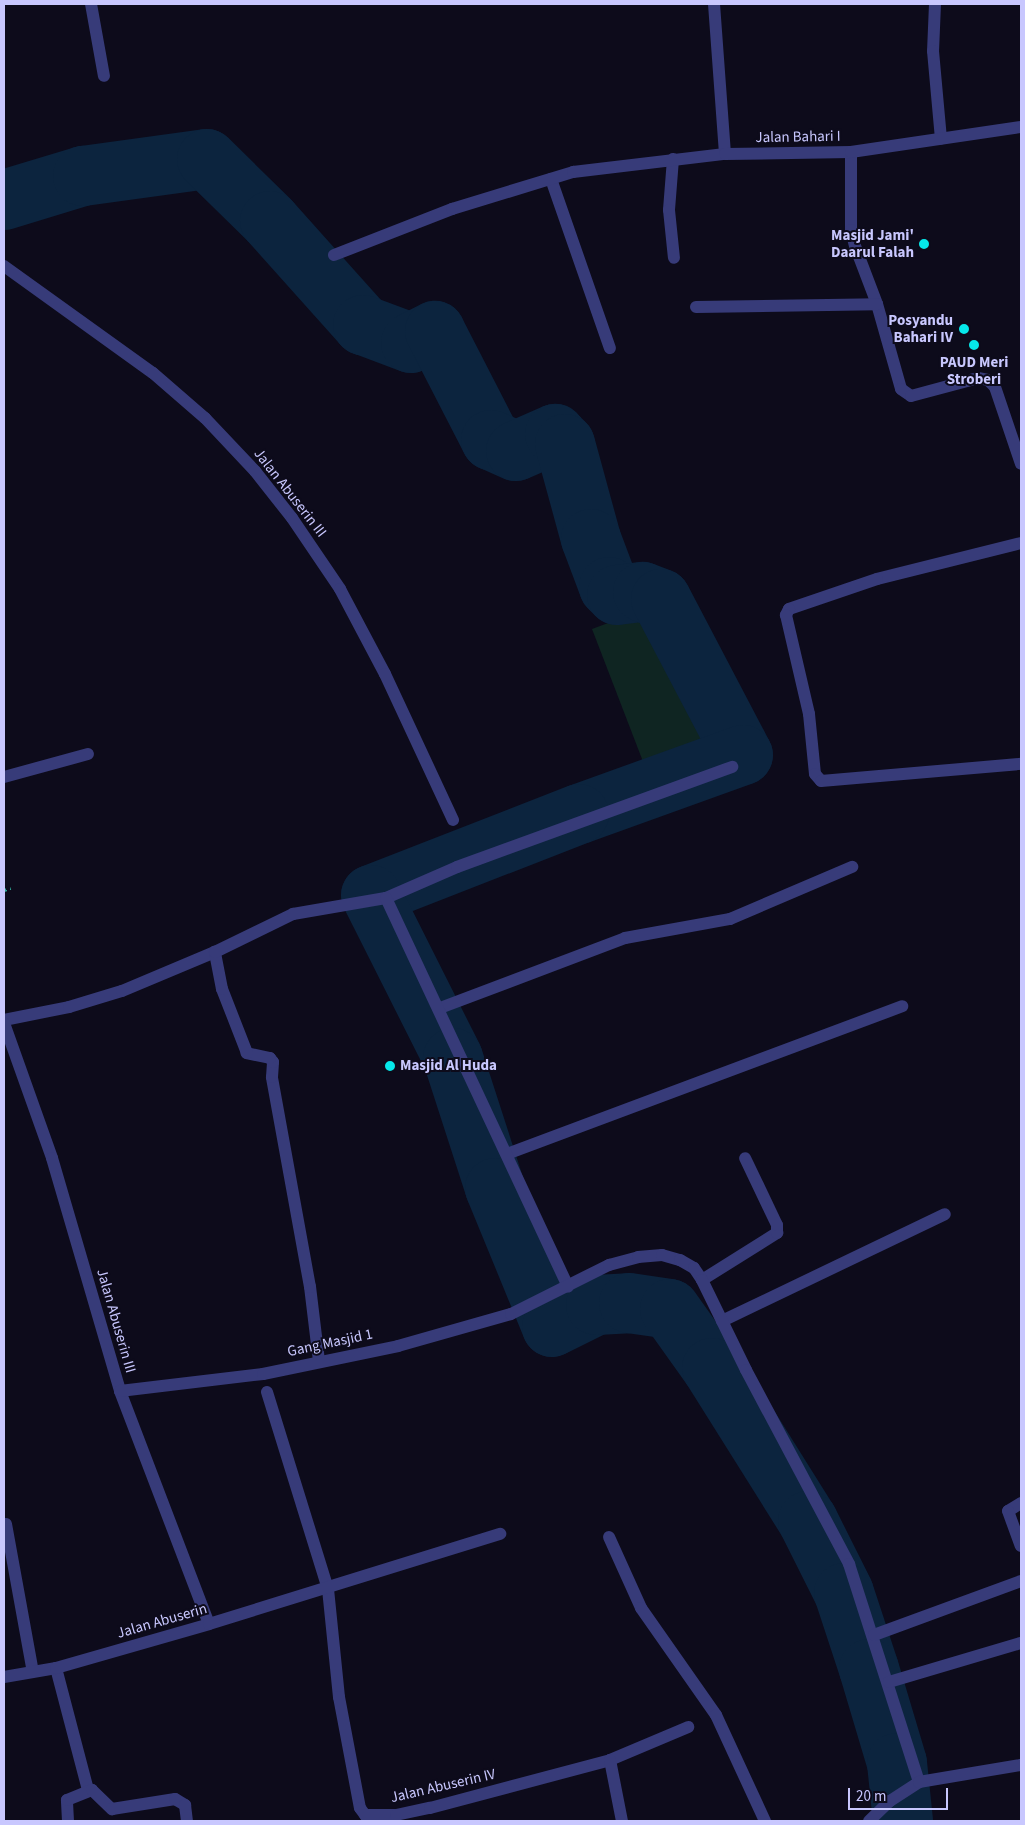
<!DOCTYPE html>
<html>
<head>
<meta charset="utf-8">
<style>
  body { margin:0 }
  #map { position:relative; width:1025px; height:1825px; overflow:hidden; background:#0d0b1b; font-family:"Source Sans 3",sans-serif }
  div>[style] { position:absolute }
  .green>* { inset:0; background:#0f2522 }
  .river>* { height:60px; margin:-30px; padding:0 30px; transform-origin:30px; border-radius:30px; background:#0c243e }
  .path>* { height:3px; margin-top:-1.5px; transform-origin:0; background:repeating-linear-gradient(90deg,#2fa997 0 2.5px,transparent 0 6.5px) }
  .lane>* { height:12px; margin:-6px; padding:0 6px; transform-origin:6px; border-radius:6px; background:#373b79 }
  .street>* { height:12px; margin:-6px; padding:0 6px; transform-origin:6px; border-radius:6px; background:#373b79 }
  .dots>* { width:14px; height:14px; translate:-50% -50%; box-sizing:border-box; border:2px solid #0d0b1b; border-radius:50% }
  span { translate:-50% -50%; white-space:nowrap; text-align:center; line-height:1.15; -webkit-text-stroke:4px #0d0b1b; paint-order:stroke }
  .street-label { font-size:15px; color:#c8c7fe }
  .poi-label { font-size:15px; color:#c8c7fe; font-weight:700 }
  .right { translate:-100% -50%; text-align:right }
  .left { translate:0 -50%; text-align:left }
  .frame { position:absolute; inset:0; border:5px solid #c8c7fe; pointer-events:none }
  .scale { position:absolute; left:848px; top:1788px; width:100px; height:22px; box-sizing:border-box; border:2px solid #c8c7fe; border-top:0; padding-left:6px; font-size:15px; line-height:18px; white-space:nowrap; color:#c8c7fe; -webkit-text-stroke:4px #0d0b1b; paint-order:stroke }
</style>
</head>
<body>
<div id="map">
  <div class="green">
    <i style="clip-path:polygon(651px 607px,706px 750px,647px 772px,592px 629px)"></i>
  </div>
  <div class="river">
    <i style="left:4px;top:200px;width:83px;rotate:-16.9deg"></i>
    <i style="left:83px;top:176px;width:125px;rotate:-7.8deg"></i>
    <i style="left:207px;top:159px;width:88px;rotate:44.5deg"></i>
    <i style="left:270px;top:221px;width:140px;rotate:48.2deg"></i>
    <i style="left:363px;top:325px;width:51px;rotate:20.6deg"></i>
    <i style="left:411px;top:343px;width:27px;rotate:-27deg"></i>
    <i style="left:435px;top:331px;width:123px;rotate:62.8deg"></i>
    <i style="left:491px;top:440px;width:27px;rotate:24deg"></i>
    <i style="left:516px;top:451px;width:43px;rotate:-23.6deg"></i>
    <i style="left:555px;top:434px;width:14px;rotate:45deg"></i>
    <i style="left:565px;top:444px;width:98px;rotate:74.7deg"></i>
    <i style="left:591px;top:539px;width:51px;rotate:69.4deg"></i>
    <i style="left:609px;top:587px;width:11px;rotate:45deg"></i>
    <i style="left:617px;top:595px;width:26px;rotate:-7deg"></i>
    <i style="left:643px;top:592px;width:19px;rotate:21deg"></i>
    <i style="left:661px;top:599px;width:176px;rotate:62.3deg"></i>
    <i style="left:743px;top:755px;width:174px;rotate:160.2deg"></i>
    <i style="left:579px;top:814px;width:223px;rotate:158.7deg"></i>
    <i style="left:371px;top:895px;width:182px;rotate:63.3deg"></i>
    <i style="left:453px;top:1058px;width:137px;rotate:72.1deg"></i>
    <i style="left:495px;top:1188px;width:150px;rotate:67.7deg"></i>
    <i style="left:552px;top:1327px;width:49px;rotate:-26.6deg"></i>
    <i style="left:596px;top:1305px;width:33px;rotate:-3deg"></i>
    <i style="left:629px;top:1303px;width:41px;rotate:8.3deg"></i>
    <i style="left:670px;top:1309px;width:72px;rotate:54.6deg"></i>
    <i style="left:712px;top:1368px;width:181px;rotate:57.9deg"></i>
    <i style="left:808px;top:1521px;width:80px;rotate:63.4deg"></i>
    <i style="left:844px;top:1593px;width:80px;rotate:71.8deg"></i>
    <i style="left:869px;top:1669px;width:98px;rotate:73.4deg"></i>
    <i style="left:897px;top:1763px;width:58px;rotate:84.1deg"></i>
  </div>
  <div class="path">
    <i style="left:4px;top:890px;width:7px;rotate:-16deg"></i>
  </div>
  <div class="lane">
    <i style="left:702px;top:1280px;width:89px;rotate:-32.1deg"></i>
    <i style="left:777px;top:1233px;width:8px;rotate:-90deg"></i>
    <i style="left:777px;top:1225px;width:74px;rotate:-115.5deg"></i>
  </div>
  <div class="street">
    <i style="left:91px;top:4px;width:73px;rotate:79.8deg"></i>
    <i style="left:714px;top:4px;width:150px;rotate:85.8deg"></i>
    <i style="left:935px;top:4px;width:47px;rotate:92.4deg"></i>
    <i style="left:933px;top:51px;width:88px;rotate:84.8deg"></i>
    <i style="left:851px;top:152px;width:78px;rotate:90deg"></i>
    <i style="left:851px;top:230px;width:16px;rotate:76deg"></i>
    <i style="left:855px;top:246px;width:62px;rotate:69.2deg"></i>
    <i style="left:877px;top:304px;width:88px;rotate:74.2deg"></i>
    <i style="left:901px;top:389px;width:12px;rotate:35deg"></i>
    <i style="left:911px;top:396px;width:69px;rotate:-15deg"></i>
    <i style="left:978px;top:378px;width:10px;rotate:11deg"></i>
    <i style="left:988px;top:380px;width:10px;rotate:45deg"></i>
    <i style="left:995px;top:387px;width:81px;rotate:71.3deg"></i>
    <i style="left:673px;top:159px;width:51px;rotate:94.5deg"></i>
    <i style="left:669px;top:210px;width:48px;rotate:84.1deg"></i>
    <i style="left:551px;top:179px;width:179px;rotate:70.8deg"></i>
    <i style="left:334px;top:255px;width:127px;rotate:-21.3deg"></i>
    <i style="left:452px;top:209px;width:127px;rotate:-17deg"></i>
    <i style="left:573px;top:172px;width:153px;rotate:-6.8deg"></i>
    <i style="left:725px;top:154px;width:126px;rotate:-0.9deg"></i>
    <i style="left:851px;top:152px;width:172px;rotate:-8.4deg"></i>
    <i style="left:4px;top:266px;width:183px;rotate:35.7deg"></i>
    <i style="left:153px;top:373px;width:69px;rotate:40.9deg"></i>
    <i style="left:205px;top:418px;width:73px;rotate:46.7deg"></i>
    <i style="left:255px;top:471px;width:60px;rotate:51.8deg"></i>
    <i style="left:292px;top:518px;width:86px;rotate:55.9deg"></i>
    <i style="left:340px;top:589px;width:96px;rotate:62.1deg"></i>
    <i style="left:385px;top:674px;width:161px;rotate:65deg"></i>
    <i style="left:696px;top:307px;width:181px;rotate:-0.9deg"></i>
    <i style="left:1021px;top:543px;width:148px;rotate:166deg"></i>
    <i style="left:877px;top:579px;width:93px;rotate:161.2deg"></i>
    <i style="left:789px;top:609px;width:7px;rotate:117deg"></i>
    <i style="left:786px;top:615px;width:102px;rotate:76.9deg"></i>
    <i style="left:809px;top:714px;width:60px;rotate:84.3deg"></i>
    <i style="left:815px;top:774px;width:9px;rotate:49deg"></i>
    <i style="left:821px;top:781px;width:201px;rotate:-4.9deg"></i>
    <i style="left:4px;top:777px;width:87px;rotate:-15.3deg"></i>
    <i style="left:386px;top:898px;width:77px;rotate:-23.6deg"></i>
    <i style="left:457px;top:867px;width:293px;rotate:-20deg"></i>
    <i style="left:440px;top:1008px;width:198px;rotate:-20.7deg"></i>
    <i style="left:625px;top:938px;width:107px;rotate:-10.3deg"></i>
    <i style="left:730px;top:919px;width:133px;rotate:-23.1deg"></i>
    <i style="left:4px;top:1020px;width:66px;rotate:-11.3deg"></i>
    <i style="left:69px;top:1007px;width:55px;rotate:-16.8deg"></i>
    <i style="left:122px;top:991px;width:101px;rotate:-22.8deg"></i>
    <i style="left:4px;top:1023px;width:143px;rotate:70.4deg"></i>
    <i style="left:52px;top:1158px;width:243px;rotate:73.7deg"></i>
    <i style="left:120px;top:1391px;width:249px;rotate:69.1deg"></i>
    <i style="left:507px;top:1154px;width:422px;rotate:-20.5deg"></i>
    <i style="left:722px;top:1321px;width:247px;rotate:-25.6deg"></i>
    <i style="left:319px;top:1361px;width:75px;rotate:-96.9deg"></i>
    <i style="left:310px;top:1287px;width:213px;rotate:-100.3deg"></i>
    <i style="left:272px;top:1077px;width:15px;rotate:-86deg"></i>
    <i style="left:273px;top:1062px;width:5px;rotate:-127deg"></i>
    <i style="left:270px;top:1058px;width:24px;rotate:-168deg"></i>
    <i style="left:247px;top:1053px;width:69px;rotate:-111.3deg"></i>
    <i style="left:222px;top:989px;width:38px;rotate:-101deg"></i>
    <i style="left:215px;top:952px;width:87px;rotate:-26deg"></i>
    <i style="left:293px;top:914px;width:94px;rotate:-9.8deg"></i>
    <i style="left:386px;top:898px;width:429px;rotate:64.9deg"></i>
    <i style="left:120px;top:1391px;width:144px;rotate:-6.8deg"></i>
    <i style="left:263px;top:1374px;width:138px;rotate:-11.7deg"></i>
    <i style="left:398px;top:1346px;width:117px;rotate:-15.8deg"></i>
    <i style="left:511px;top:1314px;width:110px;rotate:-26.6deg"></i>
    <i style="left:609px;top:1265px;width:30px;rotate:-15deg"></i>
    <i style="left:638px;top:1257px;width:24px;rotate:-5deg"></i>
    <i style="left:662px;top:1255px;width:19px;rotate:16deg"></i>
    <i style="left:680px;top:1260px;width:16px;rotate:30deg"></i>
    <i style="left:694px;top:1268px;width:14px;rotate:56deg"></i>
    <i style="left:702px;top:1280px;width:100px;rotate:63.9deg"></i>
    <i style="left:746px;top:1370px;width:220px;rotate:62deg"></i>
    <i style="left:849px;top:1564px;width:229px;rotate:72.2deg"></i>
    <i style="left:267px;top:1392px;width:206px;rotate:72.8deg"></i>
    <i style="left:328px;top:1589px;width:109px;rotate:84.2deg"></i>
    <i style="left:339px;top:1697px;width:113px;rotate:79.3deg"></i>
    <i style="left:360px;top:1808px;width:9px;rotate:54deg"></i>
    <i style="left:365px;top:1815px;width:31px"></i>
    <i style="left:396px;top:1815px;width:35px;rotate:-12deg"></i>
    <i style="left:430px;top:1808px;width:186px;rotate:-14.9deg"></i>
    <i style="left:610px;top:1760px;width:85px;rotate:-22.9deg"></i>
    <i style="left:1021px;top:1503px;width:15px;rotate:148deg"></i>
    <i style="left:1008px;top:1511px;width:37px;rotate:70deg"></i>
    <i style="left:6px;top:1524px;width:150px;rotate:79.7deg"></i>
    <i style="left:609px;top:1537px;width:78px;rotate:65.7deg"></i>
    <i style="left:641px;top:1608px;width:131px;rotate:55deg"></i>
    <i style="left:716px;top:1715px;width:117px;rotate:65.2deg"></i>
    <i style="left:874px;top:1635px;width:157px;rotate:-20.2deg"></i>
    <i style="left:56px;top:1668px;width:126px;rotate:75.3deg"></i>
    <i style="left:4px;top:1677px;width:53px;rotate:-9.8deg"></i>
    <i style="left:56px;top:1668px;width:159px;rotate:-16deg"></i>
    <i style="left:209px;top:1624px;width:305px;rotate:-17.2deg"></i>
    <i style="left:889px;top:1682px;width:138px;rotate:-16.5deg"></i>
    <i style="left:610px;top:1760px;width:62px;rotate:78.9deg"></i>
    <i style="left:68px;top:1821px;width:21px;rotate:-93deg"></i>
    <i style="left:67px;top:1800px;width:27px;rotate:-22deg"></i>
    <i style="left:92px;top:1790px;width:28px;rotate:44deg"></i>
    <i style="left:112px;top:1809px;width:64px;rotate:-9deg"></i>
    <i style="left:175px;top:1799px;width:12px;rotate:31deg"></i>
    <i style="left:185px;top:1805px;width:16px;rotate:83deg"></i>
    <i style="left:869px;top:1821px;width:29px;rotate:-44deg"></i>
    <i style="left:890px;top:1801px;width:35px;rotate:-33deg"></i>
    <i style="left:919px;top:1782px;width:103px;rotate:-9.5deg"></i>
  </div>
  <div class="dots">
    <i style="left:924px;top:244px;background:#06e8ea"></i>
    <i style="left:964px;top:329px;background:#06e8ea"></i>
    <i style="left:974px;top:345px;background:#06e8ea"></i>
    <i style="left:390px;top:1066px;background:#06e8ea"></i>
  </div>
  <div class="street-label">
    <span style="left:798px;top:137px;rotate:-1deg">Jalan Bahari I</span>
    <span style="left:290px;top:493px;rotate:52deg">Jalan Abuserin III</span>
    <span style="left:116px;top:1321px;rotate:74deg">Jalan Abuserin III</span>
    <span style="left:330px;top:1343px;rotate:-12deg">Gang Masjid 1</span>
    <span style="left:162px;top:1621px;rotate:-16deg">Jalan Abuserin</span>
    <span style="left:443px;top:1786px;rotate:-13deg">Jalan Abuserin IV</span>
  </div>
  <div class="poi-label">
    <span class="right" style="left:914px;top:244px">Masjid Jami'<br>Daarul Falah</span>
    <span class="right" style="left:953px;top:329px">Posyandu<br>Bahari IV</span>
    <span style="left:974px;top:371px">PAUD Meri<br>Stroberi</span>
    <span class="left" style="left:400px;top:1066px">Masjid Al Huda</span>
  </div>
  <div class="frame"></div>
  <div class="scale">20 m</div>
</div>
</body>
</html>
